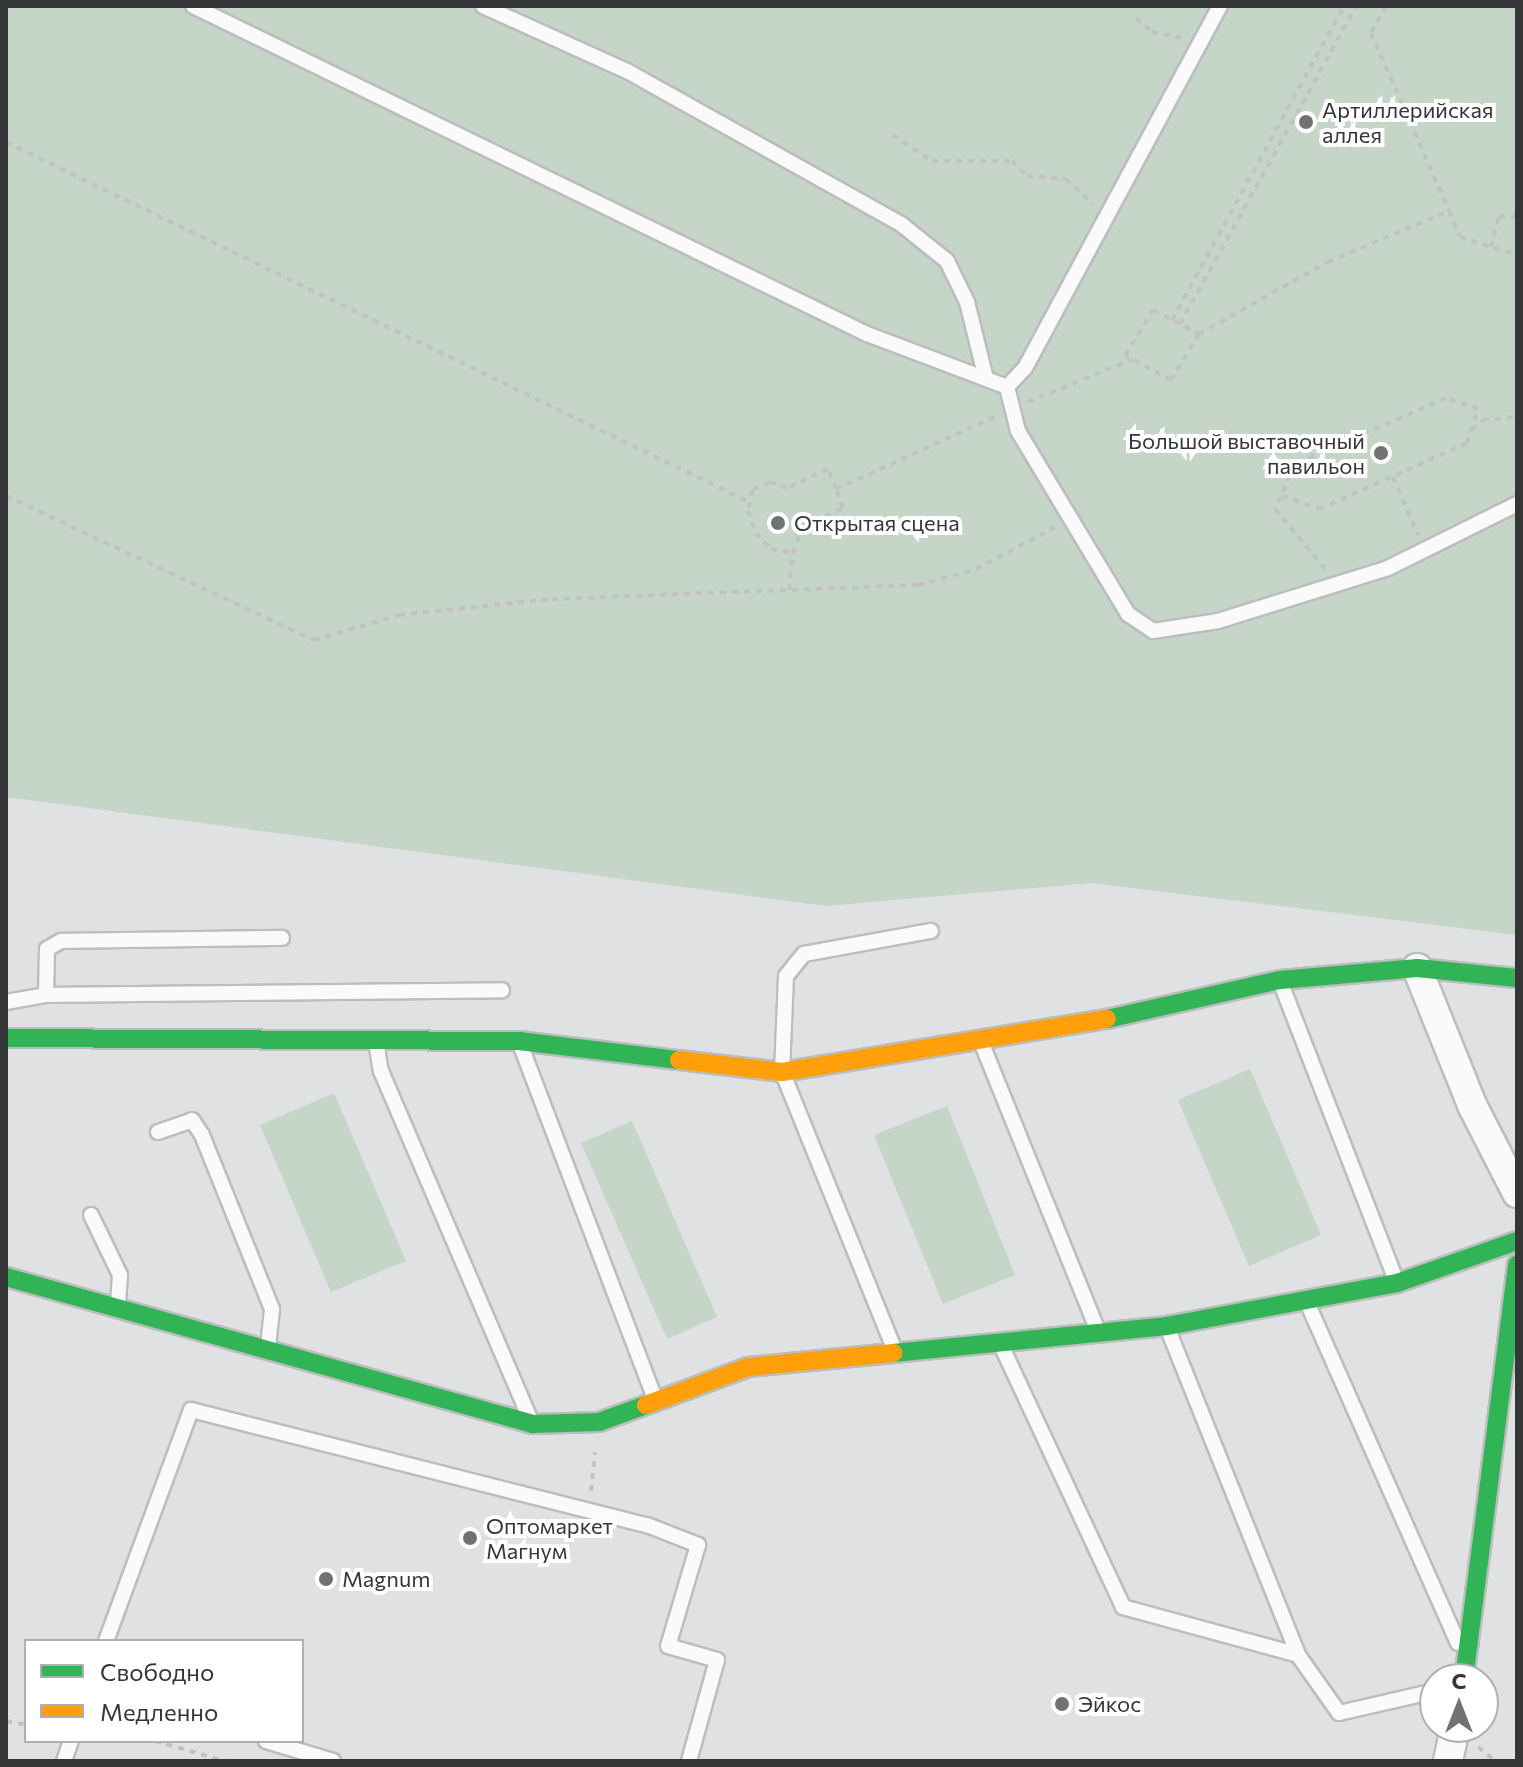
<!DOCTYPE html>
<html>
<head>
<meta charset="utf-8">
<style>
  body { margin:0 }
  #map { position:relative; width:1523px; height:1767px; overflow:hidden; background:#dfe1e3; font-family:Commissioner,sans-serif }
  div>[style] { position:absolute }
  .green>* { inset:0; background:#c5d5c7 }
  .path>* { height:4px; margin-top:-2px; transform-origin:0; background:repeating-linear-gradient(90deg,#c2c2c3 0 6px,transparent 0 12px) }
  .roads { filter:drop-shadow(2px 0 #bcbdbf) drop-shadow(-2px 0 #bcbdbf) drop-shadow(0 2px #bcbdbf) drop-shadow(0 -2px #bcbdbf) }
  .lane>* { height:14px; margin:-7px; padding:0 7px; transform-origin:7px; border-radius:7px; background:#fafafb }
  .street>* { height:28px; margin:-14px; padding:0 14px; transform-origin:14px; border-radius:14px; background:#fafafb }
  .fast>* { height:18px; margin:-9px; padding:0 9px; transform-origin:9px; border-radius:9px; background:#30b455 }
  .slow>* { height:18px; margin:-9px; padding:0 9px; transform-origin:9px; border-radius:9px; background:#ff9f0a }
  .dots>* { width:22px; height:22px; translate:-50% -50%; box-sizing:border-box; border:4px solid #fff; border-radius:50% }
  span { translate:-50% -50%; white-space:nowrap; text-align:center; line-height:1.15; -webkit-text-stroke:8px #fff; paint-order:stroke }
  .poi-label { font-size:22px; color:#353638 }
  .left { translate:0 -50%; text-align:left }
  .right { translate:-100% -50%; text-align:right }
  .frame { position:absolute; inset:0; border:8px solid #353638; pointer-events:none }
  .legend { position:absolute; left:24px; top:1639px; width:280px; height:104px; box-sizing:border-box; background:#fff; border:2px solid #aeafaf; margin:0; padding:10px 14px; list-style:none; font-size:24px; color:#353638 }
  .legend li { display:flex; align-items:center; gap:16px; height:40px }
  .legend b { width:40px; border:2px solid #aeafaf }
  .north { position:absolute; left:1419px; top:1663px; width:80px; height:80px; box-sizing:border-box; background:#fff; border:2px solid #aeafaf; border-radius:50%; rotate:0deg; font-size:22px; font-weight:700; line-height:32px; text-align:center; color:#353638 }
  .north::after { content:''; display:block; margin:auto; width:28px; height:36px; background:#707274; clip-path:polygon(50% 0,100% 100%,50% 72%,0 100%) }
</style>
</head>
<body>
<div id="map">
  <div class="green">
    <i style="clip-path:polygon(6px 6px,1517px 6px,1517px 935px,1091px 883px,826px 906px,6px 797px)"></i>
    <i style="clip-path:polygon(1250px 1069px,1321px 1235px,1249px 1266px,1178px 1100px)"></i>
    <i style="clip-path:polygon(334px 1093px,406px 1261px,331px 1292px,260px 1125px)"></i>
    <i style="clip-path:polygon(947px 1106px,1015px 1275px,943px 1304px,874px 1135px)"></i>
    <i style="clip-path:polygon(632px 1121px,717px 1317px,667px 1339px,581px 1143px)"></i>
  </div>
  <div class="path">
    <i style="left:1386px;top:6px;width:31px;rotate:119deg"></i>
    <i style="left:1371px;top:33px;width:194px;rotate:66.3deg"></i>
    <i style="left:1136px;top:18px;width:21px;rotate:41deg"></i>
    <i style="left:1152px;top:32px;width:32px;rotate:11deg"></i>
    <i style="left:893px;top:135px;width:47px;rotate:33.7deg"></i>
    <i style="left:932px;top:161px;width:80px"></i>
    <i style="left:1012px;top:161px;width:21px;rotate:45deg"></i>
    <i style="left:1027px;top:176px;width:39px;rotate:4deg"></i>
    <i style="left:1066px;top:179px;width:37px;rotate:43deg"></i>
    <i style="left:6px;top:142px;width:826px;rotate:25.85deg"></i>
    <i style="left:1491px;top:247px;width:32px;rotate:-76deg"></i>
    <i style="left:1499px;top:216px;width:15px;rotate:8deg"></i>
    <i style="left:1514px;top:218px;width:12px;rotate:-76deg"></i>
    <i style="left:1153px;top:310px;width:52px;rotate:27.6deg"></i>
    <i style="left:1199px;top:334px;width:54px;rotate:121.3deg"></i>
    <i style="left:1171px;top:380px;width:52px;rotate:-151.5deg"></i>
    <i style="left:1125px;top:355px;width:53px;rotate:-58.1deg"></i>
    <i style="left:1172px;top:320px;width:358px;rotate:-61.3deg"></i>
    <i style="left:1180px;top:324px;width:363px;rotate:-61deg"></i>
    <i style="left:1199px;top:334px;width:148px;rotate:-29.2deg"></i>
    <i style="left:1328px;top:262px;width:131px;rotate:-22.9deg"></i>
    <i style="left:1449px;top:211px;width:28px;rotate:67deg"></i>
    <i style="left:1460px;top:237px;width:60px;rotate:17.5deg"></i>
    <i style="left:1028px;top:402px;width:113px;rotate:-22.3deg"></i>
    <i style="left:1472px;top:430px;width:15px;rotate:-42deg"></i>
    <i style="left:1483px;top:420px;width:34px;rotate:-5deg"></i>
    <i style="left:1393px;top:477px;width:63px;rotate:66.7deg"></i>
    <i style="left:836px;top:489px;width:22px;rotate:-112deg"></i>
    <i style="left:828px;top:469px;width:45px;rotate:155.1deg"></i>
    <i style="left:787px;top:488px;width:18px;rotate:-161deg"></i>
    <i style="left:770px;top:482px;width:20px;rotate:156deg"></i>
    <i style="left:752px;top:490px;width:21px;rotate:101deg"></i>
    <i style="left:748px;top:511px;width:23px;rotate:70deg"></i>
    <i style="left:756px;top:533px;width:22px;rotate:47deg"></i>
    <i style="left:771px;top:549px;width:22px;rotate:10deg"></i>
    <i style="left:793px;top:553px;width:29px;rotate:-70deg"></i>
    <i style="left:803px;top:526px;width:44px;rotate:-24.2deg"></i>
    <i style="left:843px;top:508px;width:20px;rotate:-110deg"></i>
    <i style="left:836px;top:489px;width:174px;rotate:-24.5deg"></i>
    <i style="left:6px;top:496px;width:340px;rotate:25.1deg"></i>
    <i style="left:314px;top:640px;width:89px;rotate:-16.4deg"></i>
    <i style="left:399px;top:615px;width:154px;rotate:-6deg"></i>
    <i style="left:552px;top:599px;width:366px;rotate:-2.2deg"></i>
    <i style="left:918px;top:585px;width:60px;rotate:-15.4deg"></i>
    <i style="left:976px;top:569px;width:89px;rotate:-28deg"></i>
    <i style="left:1282px;top:496px;width:39px;rotate:19deg"></i>
    <i style="left:1319px;top:509px;width:162px;rotate:-24deg"></i>
    <i style="left:1467px;top:443px;width:36px;rotate:-72deg"></i>
    <i style="left:1478px;top:409px;width:34px;rotate:-161deg"></i>
    <i style="left:1446px;top:398px;width:165px;rotate:156.4deg"></i>
    <i style="left:1295px;top:464px;width:49px;rotate:114deg"></i>
    <i style="left:1275px;top:509px;width:78px;rotate:50.2deg"></i>
    <i style="left:789px;top:590px;width:37px;rotate:-84deg"></i>
    <i style="left:591px;top:1491px;width:39px;rotate:-84deg"></i>
    <i style="left:6px;top:1721px;width:20px;rotate:11deg"></i>
    <i style="left:155px;top:1741px;width:73px;rotate:15.9deg"></i>
    <i style="left:1478px;top:1747px;width:22px;rotate:39deg"></i>
  </div>
  <div class="roads">
    <div class="lane">
      <i style="left:193px;top:6px;width:750px;rotate:25.95deg"></i>
      <i style="left:867px;top:334px;width:150px;rotate:20.7deg"></i>
      <i style="left:1007px;top:387px;width:45px;rotate:76deg"></i>
      <i style="left:1018px;top:431px;width:214px;rotate:59deg"></i>
      <i style="left:1128px;top:614px;width:30px;rotate:34deg"></i>
      <i style="left:1153px;top:631px;width:66px;rotate:-8.7deg"></i>
      <i style="left:1218px;top:621px;width:178px;rotate:-17.3deg"></i>
      <i style="left:1388px;top:568px;width:144px;rotate:-26.4deg"></i>
      <i style="left:483px;top:6px;width:158px;rotate:24.3deg"></i>
      <i style="left:627px;top:71px;width:314px;rotate:29.2deg"></i>
      <i style="left:901px;top:224px;width:59px;rotate:38.8deg"></i>
      <i style="left:947px;top:261px;width:46px;rotate:64deg"></i>
      <i style="left:967px;top:302px;width:79px;rotate:76.1deg"></i>
      <i style="left:1007px;top:387px;width:26px;rotate:-47deg"></i>
      <i style="left:1025px;top:368px;width:411px;rotate:-61.7deg"></i>
      <i style="left:1280px;top:981px;width:324px;rotate:68.8deg"></i>
      <i style="left:46px;top:995px;width:46px;rotate:-88.8deg"></i>
      <i style="left:47px;top:949px;width:16px;rotate:-30deg"></i>
      <i style="left:61px;top:941px;width:221px;rotate:-0.8deg"></i>
      <i style="left:6px;top:1002px;width:41px;rotate:-9.9deg"></i>
      <i style="left:46px;top:995px;width:456px;rotate:-0.6deg"></i>
      <i style="left:376px;top:1041px;width:30px;rotate:81deg"></i>
      <i style="left:381px;top:1071px;width:376px;rotate:66.8deg"></i>
      <i style="left:519px;top:1041px;width:383px;rotate:69.2deg"></i>
      <i style="left:982px;top:1044px;width:307px;rotate:68deg"></i>
      <i style="left:158px;top:1132px;width:36px;rotate:-19deg"></i>
      <i style="left:192px;top:1120px;width:18px;rotate:56deg"></i>
      <i style="left:202px;top:1135px;width:188px;rotate:68.1deg"></i>
      <i style="left:272px;top:1309px;width:38px;rotate:96deg"></i>
      <i style="left:91px;top:1215px;width:67px;rotate:64.2deg"></i>
      <i style="left:120px;top:1275px;width:30px;rotate:94deg"></i>
      <i style="left:1306px;top:1300px;width:375px;rotate:66.1deg"></i>
      <i style="left:1167px;top:1327px;width:353px;rotate:68.2deg"></i>
      <i style="left:1298px;top:1655px;width:71px;rotate:54.7deg"></i>
      <i style="left:1339px;top:1713px;width:98px;rotate:-12.9deg"></i>
      <i style="left:1001px;top:1345px;width:289px;rotate:65deg"></i>
      <i style="left:1123px;top:1607px;width:181px;rotate:15.3deg"></i>
      <i style="left:895px;top:1351px;width:301px;rotate:-112deg"></i>
      <i style="left:782px;top:1072px;width:96px;rotate:-87.6deg"></i>
      <i style="left:786px;top:976px;width:28px;rotate:-51deg"></i>
      <i style="left:804px;top:954px;width:129px;rotate:-10.3deg"></i>
      <i style="left:106px;top:1641px;width:246px;rotate:-69.8deg"></i>
      <i style="left:191px;top:1410px;width:470px;rotate:14.2deg"></i>
      <i style="left:647px;top:1525px;width:55px;rotate:21.4deg"></i>
      <i style="left:698px;top:1545px;width:105px;rotate:106.5deg"></i>
      <i style="left:668px;top:1646px;width:51px;rotate:15.9deg"></i>
      <i style="left:717px;top:1660px;width:105px;rotate:105.5deg"></i>
      <i style="left:266px;top:1741px;width:70px;rotate:16.6deg"></i>
      <i style="left:64px;top:1761px;width:21px;rotate:-71deg"></i>
    </div>
    <div class="street">
      <i style="left:1417px;top:968px;width:148px;rotate:68.1deg"></i>
      <i style="left:1472px;top:1105px;width:99px;rotate:62.9deg"></i>
      <i style="left:1448px;top:1761px;width:35px;rotate:-78deg"></i>
    </div>
    <div class="fast">
      <i style="left:1107px;top:1019px;width:177px;rotate:-12.7deg"></i>
      <i style="left:1280px;top:980px;width:138px;rotate:-5deg"></i>
      <i style="left:1417px;top:968px;width:100px;rotate:5.7deg"></i>
      <i style="left:6px;top:1038px;width:513px;rotate:0.34deg"></i>
      <i style="left:519px;top:1041px;width:161px;rotate:6.8deg"></i>
      <i style="left:6px;top:1277px;width:547px;rotate:15.59deg"></i>
      <i style="left:533px;top:1424px;width:66px;rotate:-1.7deg"></i>
      <i style="left:599px;top:1422px;width:50px;rotate:-19.9deg"></i>
      <i style="left:893px;top:1353px;width:275px;rotate:-5.6deg"></i>
      <i style="left:1167px;top:1326px;width:234px;rotate:-10.6deg"></i>
      <i style="left:1397px;top:1283px;width:127px;rotate:-19.3deg"></i>
      <i style="left:1464px;top:1679px;width:418px;rotate:-82.7deg"></i>
    </div>
    <div class="slow">
      <i style="left:679px;top:1060px;width:104px;rotate:6.6deg"></i>
      <i style="left:782px;top:1072px;width:329px;rotate:-9.3deg"></i>
      <i style="left:646px;top:1405px;width:109px;rotate:-20.4deg"></i>
      <i style="left:748px;top:1367px;width:146px;rotate:-5.5deg"></i>
    </div>
  </div>
  <div class="dots">
    <i style="left:1306px;top:122px;background:#707274"></i>
    <i style="left:1381px;top:453px;background:#707274"></i>
    <i style="left:778px;top:523px;background:#707274"></i>
    <i style="left:470px;top:1538px;background:#707274"></i>
    <i style="left:326px;top:1579px;background:#707274"></i>
    <i style="left:1062px;top:1704px;background:#707274"></i>
  </div>
  <div class="poi-label">
    <span class="left" style="left:1322px;top:122px">Артиллерийская<br>аллея</span>
    <span class="right" style="left:1365px;top:453px">Большой выставочный<br>павильон</span>
    <span class="left" style="left:794px;top:523px">Открытая сцена</span>
    <span class="left" style="left:486px;top:1538px">Оптомаркет<br>Магнум</span>
    <span class="left" style="left:342px;top:1579px">Magnum</span>
    <span class="left" style="left:1078px;top:1704px">Эйкос</span>
  </div>
  <div class="frame"></div>
  <ul class="legend">
  <li><b style="height:10px;background:#30b455"></b>Свободно</li>
  <li><b style="height:10px;background:#ff9f0a"></b>Медленно</li>
  </ul>
  <div class="north">С</div>
</div>
</body>
</html>
